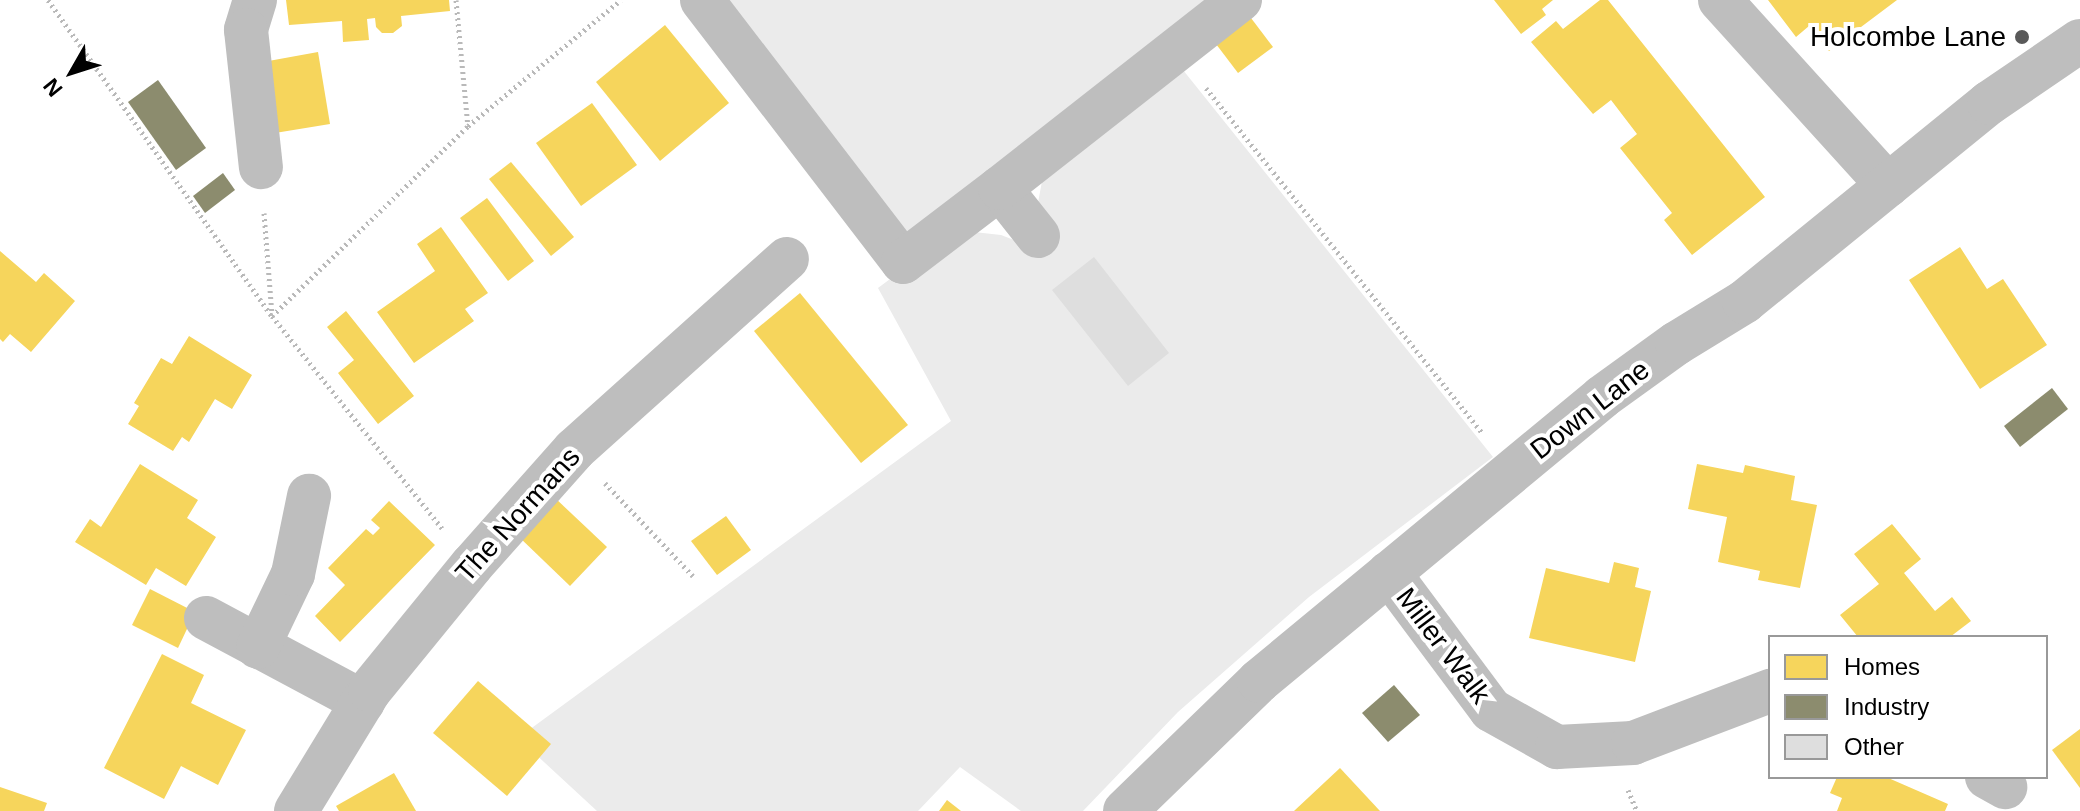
<!DOCTYPE html>
<html>
<head>
<meta charset="utf-8">
<style>
  body { margin:0 }
  #map { position:relative; width:2080px; height:811px; overflow:hidden; background:#fff; font-family:Helvetica,sans-serif }
  div>[style] { position:absolute }
  .green>* { inset:0; background:#ebebeb }
  .homes>* { inset:0; background:#f6d55c }
  .industry>* { inset:0; background:#8c8c6e }
  .building>* { inset:0; background:#dedede }
  .path>* { height:5px; margin-top:-2.5px; transform-origin:0; background:repeating-linear-gradient(90deg,#b9b9b9 0 2px,transparent 0 6px) }
  .minor>* { height:44px; margin:-22px; padding:0 22px; transform-origin:22px; border-radius:22px; background:#bebebe }
  .dots>* { width:22px; height:22px; translate:-50% -50%; box-sizing:border-box; border:4px solid #fff; border-radius:50% }
  span { translate:-50% -50%; white-space:nowrap; text-align:center; line-height:1.15; -webkit-text-stroke:8px #fff; paint-order:stroke }
  .poi-label { font-size:28px; color:#000 }
  .right { translate:-100% -50%; text-align:right }
  .street-label { font-size:28px; color:#000 }
  .legend { position:absolute; left:1768px; top:635px; width:280px; height:144px; box-sizing:border-box; background:#fff; border:2px solid #999; margin:0; padding:10px 14px; list-style:none; font-size:24px; color:#000 }
  .legend li { display:flex; align-items:center; gap:16px; height:40px }
  .legend b { width:40px; border:2px solid #999 }
  .north { position:absolute; left:32px; top:32px; width:80px; height:80px; -webkit-text-stroke:6px #fff; paint-order:stroke; rotate:231deg; font-size:22px; font-weight:700; line-height:32px; text-align:center; color:#000 }
  .north::after { content:''; display:block; margin:auto; width:28px; height:36px; background:#000; clip-path:polygon(50% 0,100% 100%,50% 72%,0 100%) }
</style>
</head>
<body>
<div id="map">
  <div class="green">
    <i style="clip-path:polygon(707px 0,1217px 0,899px 256px)"></i>
    <i style="clip-path:polygon(1179px 65px,1493px 457px,1309px 597px,1178px 712px,1083px 811px,1021px 811px,960px 767px,918px 811px,597px 811px,518px 738px,951px 421px,878px 288px,956px 230px,1001px 235px,1030px 246px,1045px 165px)"></i>
  </div>
  <div class="homes">
    <i style="clip-path:polygon(286px 0,449px 0,450px 11px,401px 16px,402px 26px,393px 33px,382px 33px,376px 27px,375px 18px,367px 19px,369px 40px,343px 42px,342px 21px,289px 25px)"></i>
    <i style="clip-path:polygon(1494px 0,1553px 0,1542px 9px,1546px 15px,1521px 34px)"></i>
    <i style="clip-path:polygon(1600px 0,1608px 0,1765px 197px,1692px 255px,1664px 220px,1672px 213px,1620px 148px,1637px 134px,1611px 100px,1593px 114px,1531px 42px,1556px 21px,1563px 29px)"></i>
    <i style="clip-path:polygon(1768px 0,1897px 0,1829px 51px,1809px 26px,1796px 37px)"></i>
    <i style="clip-path:polygon(1251px 18px,1273px 47px,1238px 73px,1216px 44px)"></i>
    <i style="clip-path:polygon(665px 25px,729px 103px,660px 161px,596px 82px)"></i>
    <i style="clip-path:polygon(318px 52px,330px 124px,275px 133px,263px 62px)"></i>
    <i style="clip-path:polygon(592px 103px,637px 165px,581px 206px,536px 143px)"></i>
    <i style="clip-path:polygon(511px 162px,574px 237px,551px 256px,489px 179px)"></i>
    <i style="clip-path:polygon(487px 198px,534px 261px,508px 281px,460px 218px)"></i>
    <i style="clip-path:polygon(441px 227px,488px 293px,465px 309px,474px 321px,414px 363px,377px 312px,435px 271px,417px 244px)"></i>
    <i style="clip-path:polygon(1960px 247px,1987px 289px,2003px 279px,2047px 345px,1980px 389px,1909px 280px)"></i>
    <i style="clip-path:polygon(0 251px,36px 282px,44px 273px,75px 301px,31px 352px,10px 334px,3px 342px,0 339px)"></i>
    <i style="clip-path:polygon(800px 293px,908px 425px,861px 463px,754px 331px)"></i>
    <i style="clip-path:polygon(346px 311px,414px 396px,378px 424px,338px 373px,354px 360px,327px 327px)"></i>
    <i style="clip-path:polygon(189px 336px,252px 375px,232px 409px,215px 399px,189px 442px,182px 437px,173px 451px,128px 424px,139px 406px,134px 403px,161px 358px,172px 364px)"></i>
    <i style="clip-path:polygon(140px 464px,198px 500px,187px 518px,216px 537px,186px 586px,156px 568px,146px 585px,75px 542px,90px 519px,101px 527px)"></i>
    <i style="clip-path:polygon(1697px 464px,1743px 473px,1745px 465px,1795px 476px,1791px 500px,1817px 505px,1800px 588px,1758px 580px,1760px 571px,1718px 562px,1727px 517px,1688px 509px)"></i>
    <i style="clip-path:polygon(554px 497px,607px 547px,570px 586px,517px 535px)"></i>
    <i style="clip-path:polygon(389px 501px,435px 545px,340px 642px,315px 616px,345px 585px,328px 568px,366px 529px,373px 535px,380px 528px,371px 520px)"></i>
    <i style="clip-path:polygon(726px 516px,751px 550px,717px 575px,691px 541px)"></i>
    <i style="clip-path:polygon(1892px 524px,1921px 559px,1904px 573px,1935px 611px,1952px 597px,1971px 621px,1950px 637px,1858px 637px,1840px 615px,1879px 584px,1854px 554px)"></i>
    <i style="clip-path:polygon(1614px 562px,1639px 568px,1635px 587px,1651px 591px,1635px 662px,1529px 638px,1546px 568px,1609px 583px)"></i>
    <i style="clip-path:polygon(150px 589px,195px 612px,178px 648px,132px 625px)"></i>
    <i style="clip-path:polygon(162px 654px,204px 675px,191px 703px,246px 730px,218px 785px,181px 766px,164px 799px,104px 768px)"></i>
    <i style="clip-path:polygon(478px 681px,551px 744px,507px 796px,433px 733px)"></i>
    <i style="clip-path:polygon(2080px 729px,2080px 788px,2052px 750px)"></i>
    <i style="clip-path:polygon(1340px 768px,1380px 811px,1294px 811px)"></i>
    <i style="clip-path:polygon(394px 773px,416px 811px,339px 811px,336px 806px)"></i>
    <i style="clip-path:polygon(1837px 777px,1886px 777px,1948px 804px,1945px 811px,1837px 811px,1842px 798px,1830px 793px)"></i>
    <i style="clip-path:polygon(0 787px,47px 803px,44px 811px,0 811px)"></i>
    <i style="clip-path:polygon(947px 800px,961px 811px,939px 811px)"></i>
  </div>
  <div class="industry">
    <i style="clip-path:polygon(158px 80px,206px 148px,176px 170px,128px 102px)"></i>
    <i style="clip-path:polygon(223px 173px,235px 190px,205px 213px,193px 196px)"></i>
    <i style="clip-path:polygon(2052px 388px,2068px 409px,2020px 447px,2004px 426px)"></i>
    <i style="clip-path:polygon(1394px 685px,1420px 715px,1388px 742px,1362px 713px)"></i>
  </div>
  <div class="building">
    <i style="clip-path:polygon(1094px 257px,1169px 353px,1128px 386px,1052px 290px)"></i>
  </div>
  <div class="path">
    <i style="left:48px;top:0;width:387px;rotate:54.7deg"></i>
    <i style="left:272px;top:316px;width:272px;rotate:51.3deg"></i>
    <i style="left:456px;top:0;width:127px;rotate:84.6deg"></i>
    <i style="left:1206px;top:88px;width:442px;rotate:51.3deg"></i>
    <i style="left:264px;top:213px;width:102px;rotate:85.5deg"></i>
    <i style="left:272px;top:316px;width:273px;rotate:-44.1deg"></i>
    <i style="left:468px;top:126px;width:198px;rotate:-39.5deg"></i>
    <i style="left:605px;top:483px;width:128px;rotate:46.6deg"></i>
    <i style="left:1628px;top:790px;width:23px;rotate:67deg"></i>
  </div>
  <div class="minor">
    <i style="left:255px;top:0;width:31px;rotate:107deg"></i>
    <i style="left:246px;top:30px;width:138px;rotate:83.8deg"></i>
    <i style="left:702px;top:0;width:330px;rotate:52.5deg"></i>
    <i style="left:903px;top:262px;width:122px;rotate:-37.3deg"></i>
    <i style="left:1720px;top:0;width:250px;rotate:47.8deg"></i>
    <i style="left:1038px;top:236px;width:61px;rotate:-128.4deg"></i>
    <i style="left:1000px;top:188px;width:305px;rotate:-38.1deg"></i>
    <i style="left:1389px;top:573px;width:171px;rotate:53.3deg"></i>
    <i style="left:1491px;top:710px;width:76px;rotate:29.3deg"></i>
    <i style="left:1557px;top:747px;width:76px;rotate:-3deg"></i>
    <i style="left:1633px;top:743px;width:147px;rotate:-20.8deg"></i>
    <i style="left:206px;top:618px;width:178px;rotate:28.1deg"></i>
    <i style="left:258px;top:647px;width:81px;rotate:-64.4deg"></i>
    <i style="left:293px;top:574px;width:80px;rotate:-78.4deg"></i>
    <i style="left:1987px;top:777px;width:21px;rotate:29deg"></i>
    <i style="left:296px;top:811px;width:142px;rotate:-58.6deg"></i>
    <i style="left:370px;top:690px;width:161px;rotate:-50.8deg"></i>
    <i style="left:472px;top:565px;width:154px;rotate:-48.4deg"></i>
    <i style="left:574px;top:450px;width:286px;rotate:-41.9deg"></i>
    <i style="left:1125px;top:811px;width:187px;rotate:-44.1deg"></i>
    <i style="left:1259px;top:681px;width:445px;rotate:-39.6deg"></i>
    <i style="left:1602px;top:397px;width:92px;rotate:-35.8deg"></i>
    <i style="left:1677px;top:343px;width:79px;rotate:-31.5deg"></i>
    <i style="left:1744px;top:302px;width:316px;rotate:-39.1deg"></i>
    <i style="left:1989px;top:103px;width:110px;rotate:-34.3deg"></i>
  </div>
  <div class="dots">
    <i style="left:2022px;top:37px;background:#595959"></i>
  </div>
  <div class="poi-label">
    <span class="right" style="left:2006px;top:37px">Holcombe Lane</span>
  </div>
  <div class="street-label">
    <span style="left:1590px;top:410px;rotate:-38deg">Down Lane</span>
    <span style="left:518px;top:515px;rotate:-48deg">The Normans</span>
    <span style="left:1443px;top:646px;rotate:53deg">Miller Walk</span>
  </div>
  <ul class="legend">
  <li><b style="height:22px;background:#f6d55c"></b>Homes</li>
  <li><b style="height:22px;background:#8c8c6e"></b>Industry</li>
  <li><b style="height:22px;background:#dedede"></b>Other</li>
  </ul>
  <div class="north">N</div>
</div>
</body>
</html>
